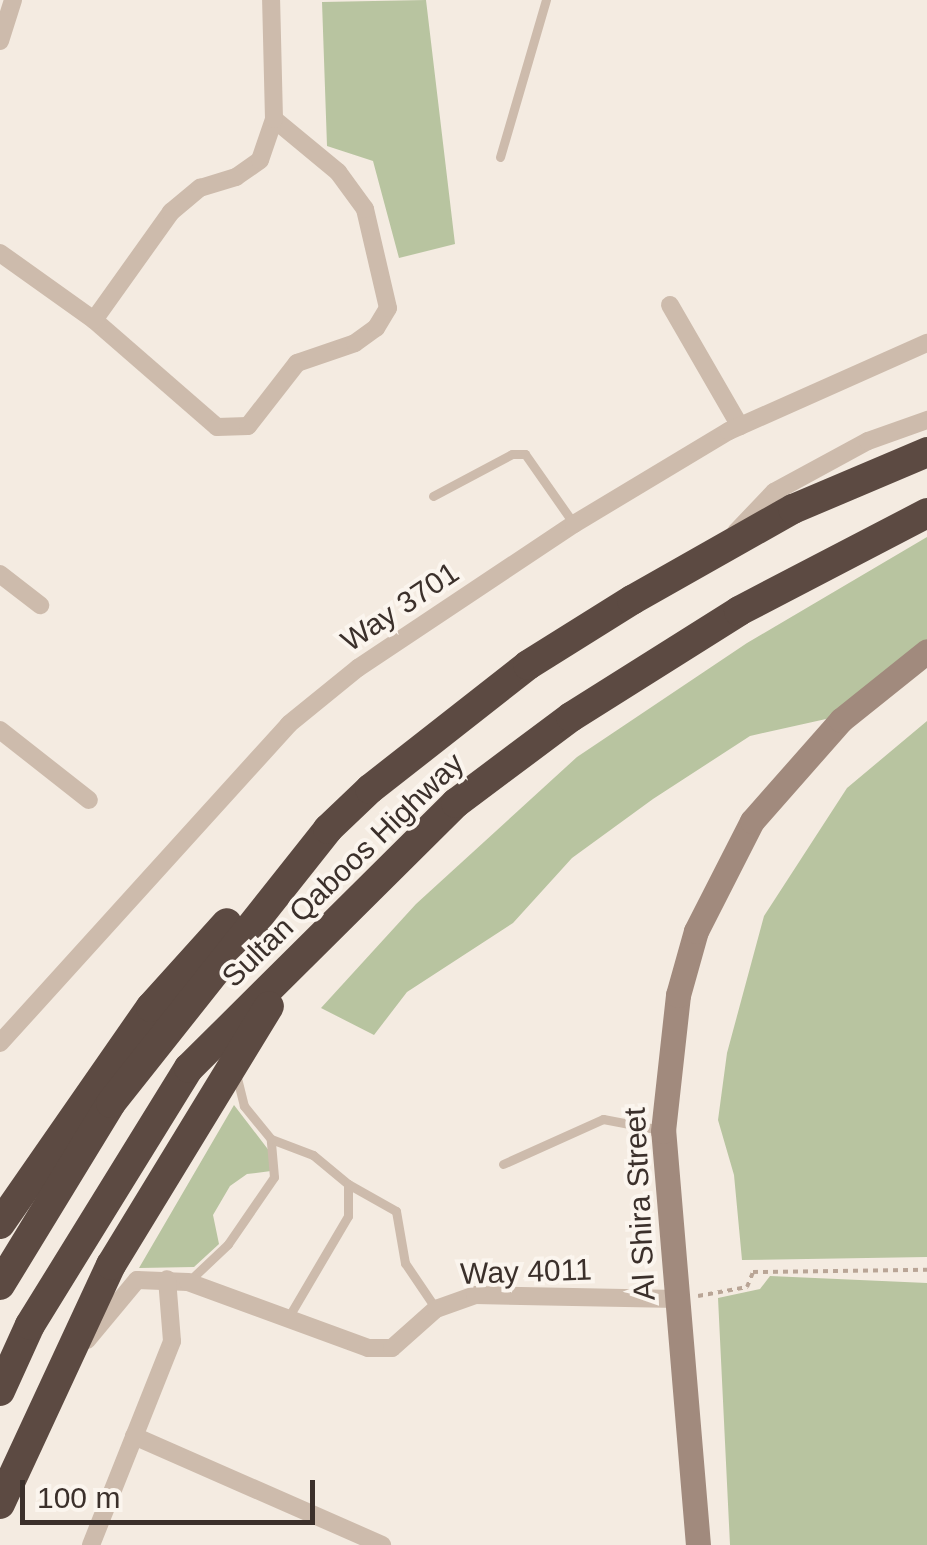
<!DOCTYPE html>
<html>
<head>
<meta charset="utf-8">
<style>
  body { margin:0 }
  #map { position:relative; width:927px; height:1545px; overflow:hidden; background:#f4ebe1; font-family:Arial,sans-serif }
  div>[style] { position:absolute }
  .green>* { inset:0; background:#b8c4a0 }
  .path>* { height:4px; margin-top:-2px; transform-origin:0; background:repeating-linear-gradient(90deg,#b9a596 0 5px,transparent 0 10px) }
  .lane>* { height:9px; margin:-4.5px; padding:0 4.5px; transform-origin:4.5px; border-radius:4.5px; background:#cdbbac }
  .street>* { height:18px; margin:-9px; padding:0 9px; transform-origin:9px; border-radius:9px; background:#cdbbac }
  .secondary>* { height:25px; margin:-12.5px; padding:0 12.5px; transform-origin:12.5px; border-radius:12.5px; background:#a18a7d }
  .highway>* { height:30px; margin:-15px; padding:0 15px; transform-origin:15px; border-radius:15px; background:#5c4a42 }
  span { translate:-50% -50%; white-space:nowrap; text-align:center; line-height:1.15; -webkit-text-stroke:8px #fbf5ee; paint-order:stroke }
  .street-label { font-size:30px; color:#3b302b }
  .scale { position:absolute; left:20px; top:1480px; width:295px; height:45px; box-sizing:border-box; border:5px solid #3b302b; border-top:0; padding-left:12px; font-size:30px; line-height:35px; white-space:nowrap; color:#3b302b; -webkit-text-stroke:8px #fbf5ee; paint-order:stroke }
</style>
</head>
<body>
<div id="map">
  <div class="green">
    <i style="clip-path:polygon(426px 0,455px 244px,399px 258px,373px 161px,327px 146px,322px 2px)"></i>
    <i style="clip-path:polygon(927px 537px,927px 643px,835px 717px,750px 736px,653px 799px,572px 858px,513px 923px,407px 992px,374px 1035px,321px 1008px,416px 904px,577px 757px,747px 643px)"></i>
    <i style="clip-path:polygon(927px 721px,927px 1257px,742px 1260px,734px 1175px,718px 1120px,727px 1053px,764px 916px,847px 788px)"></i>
    <i style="clip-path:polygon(234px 1105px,270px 1152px,271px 1171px,247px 1174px,230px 1186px,213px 1215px,219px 1244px,194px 1267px,139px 1268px)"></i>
    <i style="clip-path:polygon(770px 1276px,927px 1283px,927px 1545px,730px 1545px,718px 1298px,760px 1289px)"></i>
  </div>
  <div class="path">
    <i style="left:698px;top:1296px;width:50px;rotate:-10.4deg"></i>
    <i style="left:747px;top:1287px;width:16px;rotate:-68deg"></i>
    <i style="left:753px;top:1272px;width:174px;rotate:-0.7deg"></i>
  </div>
  <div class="lane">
    <i style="left:500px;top:157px;width:164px;rotate:-73.7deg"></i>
    <i style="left:433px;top:496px;width:89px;rotate:-28deg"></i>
    <i style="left:512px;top:454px;width:13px"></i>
    <i style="left:525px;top:454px;width:85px;rotate:55deg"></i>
    <i style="left:271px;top:1139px;width:45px;rotate:20.9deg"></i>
    <i style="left:313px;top:1155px;width:45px;rotate:39.6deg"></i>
    <i style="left:348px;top:1184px;width:32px;rotate:90deg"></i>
    <i style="left:348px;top:1216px;width:118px;rotate:120.5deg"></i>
    <i style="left:503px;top:1164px;width:110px;rotate:-24.2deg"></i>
    <i style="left:603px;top:1119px;width:59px;rotate:10.7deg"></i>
    <i style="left:348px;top:1184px;width:55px;rotate:29.4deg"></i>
    <i style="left:396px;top:1211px;width:53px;rotate:80.2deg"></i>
    <i style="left:405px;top:1263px;width:55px;rotate:56deg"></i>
    <i style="left:188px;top:1282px;width:55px;rotate:-43.5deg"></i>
    <i style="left:228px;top:1244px;width:81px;rotate:-55.5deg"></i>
    <i style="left:274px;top:1177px;width:38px;rotate:-95deg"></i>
    <i style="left:271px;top:1139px;width:43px;rotate:-129.3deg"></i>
    <i style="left:244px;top:1106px;width:34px;rotate:-104deg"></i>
  </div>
  <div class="street">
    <i style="left:0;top:41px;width:43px;rotate:-72.4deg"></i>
    <i style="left:0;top:253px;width:115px;rotate:35.5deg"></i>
    <i style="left:94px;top:320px;width:163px;rotate:41deg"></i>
    <i style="left:217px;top:427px;width:31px;rotate:-2deg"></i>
    <i style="left:248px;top:426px;width:80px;rotate:-52.1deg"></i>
    <i style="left:297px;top:363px;width:61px;rotate:-19deg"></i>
    <i style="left:355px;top:343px;width:26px;rotate:-36deg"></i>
    <i style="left:376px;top:328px;width:23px;rotate:-59deg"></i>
    <i style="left:388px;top:308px;width:102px;rotate:-103.1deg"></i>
    <i style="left:365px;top:209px;width:46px;rotate:-126.1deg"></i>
    <i style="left:338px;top:172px;width:83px;rotate:-140.4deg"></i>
    <i style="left:670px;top:305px;width:140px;rotate:60deg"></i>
    <i style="left:94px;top:320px;width:133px;rotate:-54.5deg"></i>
    <i style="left:171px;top:212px;width:38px;rotate:-40deg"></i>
    <i style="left:200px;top:188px;width:38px;rotate:-17deg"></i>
    <i style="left:236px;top:177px;width:29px;rotate:-35deg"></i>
    <i style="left:260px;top:160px;width:43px;rotate:-71.1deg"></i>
    <i style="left:274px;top:119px;width:119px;rotate:-91.4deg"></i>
    <i style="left:736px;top:532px;width:55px;rotate:-46.5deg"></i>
    <i style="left:774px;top:492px;width:107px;rotate:-28.5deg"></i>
    <i style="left:868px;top:441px;width:63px;rotate:-19.6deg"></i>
    <i style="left:0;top:574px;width:51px;rotate:37.8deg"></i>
    <i style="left:0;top:730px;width:113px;rotate:38.2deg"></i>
    <i style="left:0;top:1043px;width:430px;rotate:-47.8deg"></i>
    <i style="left:289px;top:724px;width:89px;rotate:-39.1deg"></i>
    <i style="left:358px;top:668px;width:260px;rotate:-33.7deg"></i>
    <i style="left:574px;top:524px;width:181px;rotate:-31deg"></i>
    <i style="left:729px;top:431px;width:217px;rotate:-24deg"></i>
    <i style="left:87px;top:1340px;width:78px;rotate:-50.2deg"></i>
    <i style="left:137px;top:1280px;width:51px;rotate:2.2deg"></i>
    <i style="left:188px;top:1282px;width:192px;rotate:20.1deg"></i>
    <i style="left:368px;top:1348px;width:24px"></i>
    <i style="left:392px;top:1348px;width:59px;rotate:-41.6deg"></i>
    <i style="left:436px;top:1309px;width:41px;rotate:-19.7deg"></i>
    <i style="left:475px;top:1295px;width:202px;rotate:1.1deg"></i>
    <i style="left:134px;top:1436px;width:271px;rotate:23.7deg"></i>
    <i style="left:91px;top:1545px;width:219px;rotate:-68.3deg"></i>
    <i style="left:172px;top:1341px;width:62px;rotate:-94.6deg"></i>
  </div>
  <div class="secondary">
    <i style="left:698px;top:1545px;width:415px;rotate:-94.8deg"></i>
    <i style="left:663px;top:1131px;width:137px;rotate:-83.7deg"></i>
    <i style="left:678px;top:995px;width:66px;rotate:-74.3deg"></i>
    <i style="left:696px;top:931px;width:123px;rotate:-63deg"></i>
    <i style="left:752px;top:821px;width:135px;rotate:-48.6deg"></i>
    <i style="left:841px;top:720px;width:110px;rotate:-38.7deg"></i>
  </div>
  <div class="highway">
    <i style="left:0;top:1224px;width:264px;rotate:-55.2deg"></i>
    <i style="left:151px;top:1007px;width:113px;rotate:-47.9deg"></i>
    <i style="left:0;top:1285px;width:213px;rotate:-58.6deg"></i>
    <i style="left:111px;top:1103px;width:350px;rotate:-51.6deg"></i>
    <i style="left:328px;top:829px;width:58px;rotate:-43.6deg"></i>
    <i style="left:370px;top:789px;width:201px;rotate:-38.1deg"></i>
    <i style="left:528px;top:665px;width:123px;rotate:-32deg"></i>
    <i style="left:632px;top:600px;width:185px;rotate:-29.5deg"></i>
    <i style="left:793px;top:509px;width:146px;rotate:-23deg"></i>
    <i style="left:0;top:1391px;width:72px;rotate:-65.6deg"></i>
    <i style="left:30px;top:1325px;width:302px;rotate:-58.3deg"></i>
    <i style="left:189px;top:1068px;width:376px;rotate:-44.8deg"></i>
    <i style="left:456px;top:803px;width:144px;rotate:-36.8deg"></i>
    <i style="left:571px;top:717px;width:199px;rotate:-32.2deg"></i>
    <i style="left:739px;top:611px;width:212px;rotate:-27.5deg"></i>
    <i style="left:0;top:1504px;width:264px;rotate:-65.1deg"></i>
    <i style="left:111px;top:1265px;width:303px;rotate:-58.6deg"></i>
  </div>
  <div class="street-label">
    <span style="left:400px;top:607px;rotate:-34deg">Way 3701</span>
    <span style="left:343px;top:870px;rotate:-44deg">Sultan Qaboos Highway</span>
    <span style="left:640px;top:1204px;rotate:-93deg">Al Shira Street</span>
    <span style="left:526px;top:1272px;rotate:-2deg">Way 4011</span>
  </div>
  <div class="scale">100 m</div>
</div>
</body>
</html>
